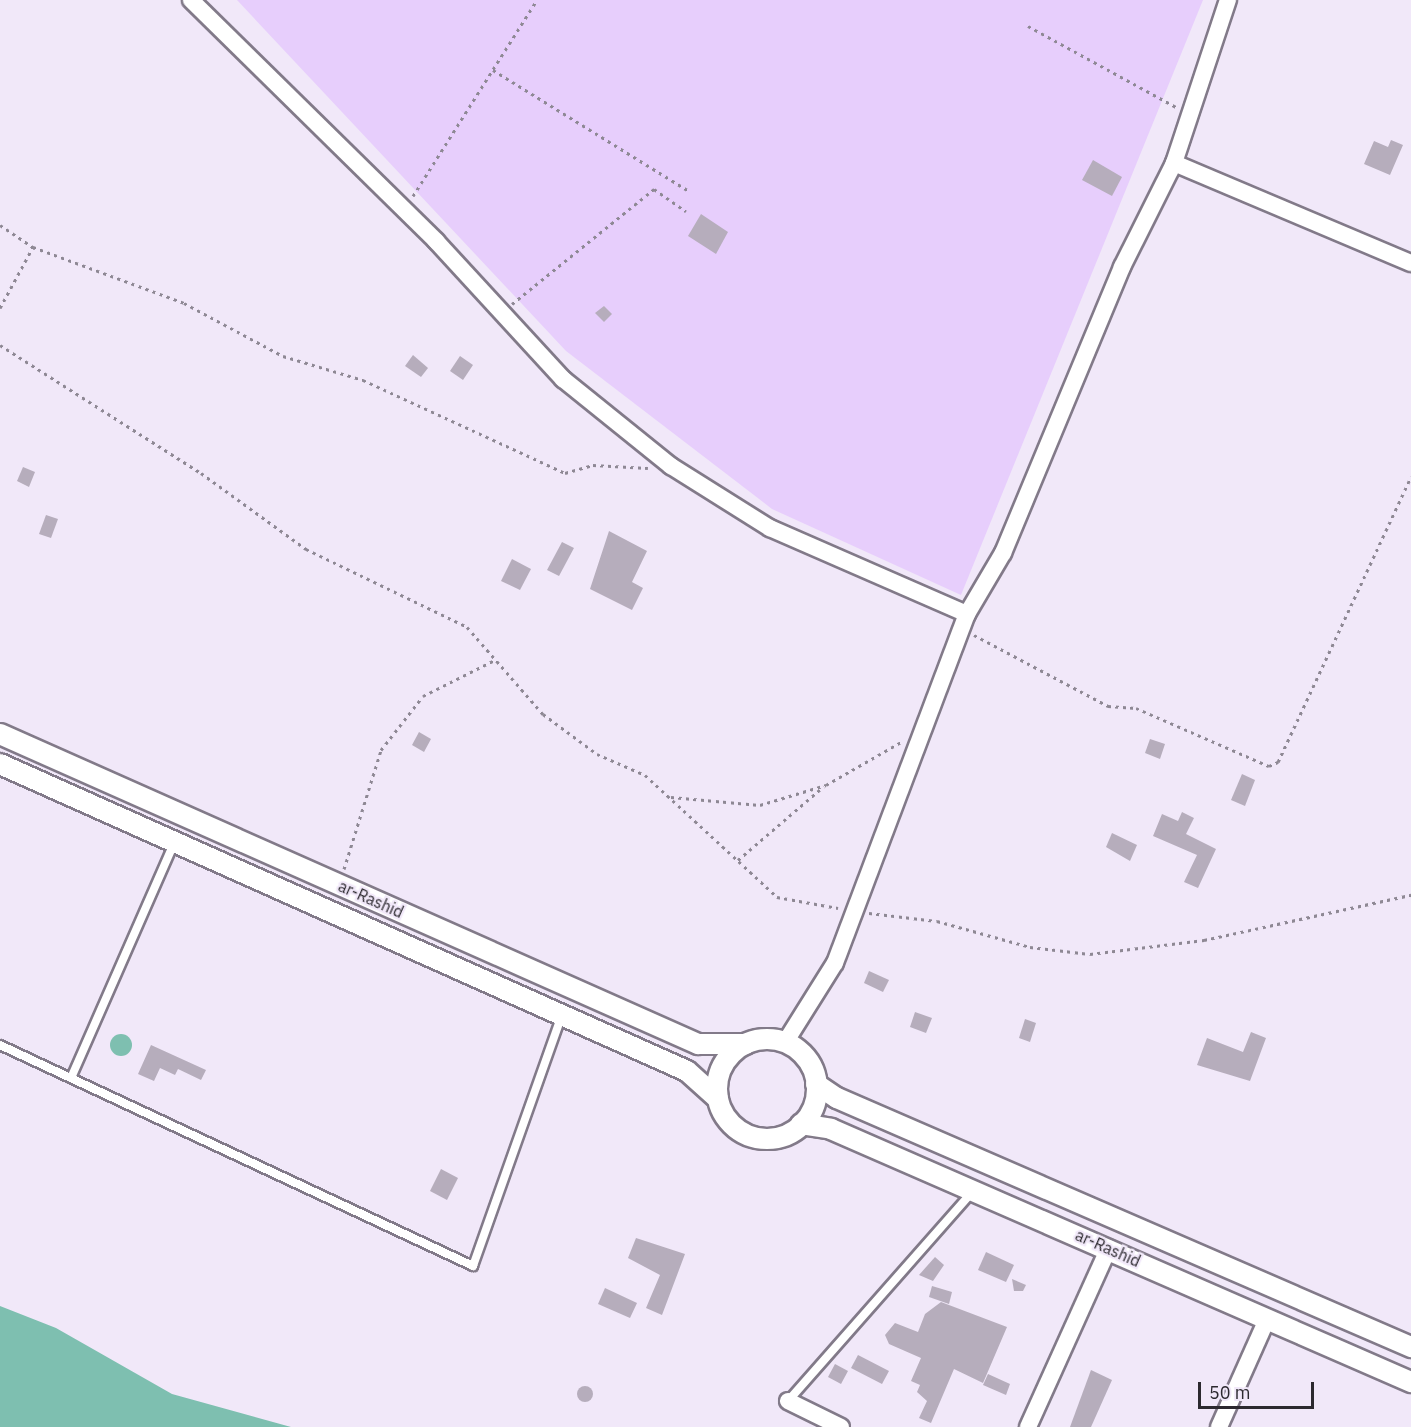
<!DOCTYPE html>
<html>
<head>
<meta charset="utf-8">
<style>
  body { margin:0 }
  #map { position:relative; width:1411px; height:1427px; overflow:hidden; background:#f1e8f9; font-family:"IBM Plex Sans",sans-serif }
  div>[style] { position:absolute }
  .green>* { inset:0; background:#e7cefc }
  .water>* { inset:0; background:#7ebfb0 }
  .round { border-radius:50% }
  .building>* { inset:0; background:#b6adbc }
  .path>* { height:3px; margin-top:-1.5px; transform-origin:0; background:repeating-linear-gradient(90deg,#8e8894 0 3px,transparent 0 7.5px) }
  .roads { filter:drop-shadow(2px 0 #827a89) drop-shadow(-2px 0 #827a89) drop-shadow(0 2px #827a89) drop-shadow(0 -2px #827a89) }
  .service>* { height:8px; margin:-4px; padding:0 4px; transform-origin:4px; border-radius:4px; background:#fff }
  .minor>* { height:16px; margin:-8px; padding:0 8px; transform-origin:8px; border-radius:8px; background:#fff }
  .tertiary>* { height:20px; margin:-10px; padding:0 10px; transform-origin:10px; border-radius:10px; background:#fff }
  .tertiary>.ring { margin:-10px; padding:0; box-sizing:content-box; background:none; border:20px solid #fff; border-radius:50% }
  span { translate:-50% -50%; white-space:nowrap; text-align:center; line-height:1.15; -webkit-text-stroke:4.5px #f1e8f9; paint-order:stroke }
  .street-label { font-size:16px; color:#2c292f }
  .scale { position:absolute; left:1198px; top:1382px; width:116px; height:27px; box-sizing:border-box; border:3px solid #2c292f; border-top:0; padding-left:8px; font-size:18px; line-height:21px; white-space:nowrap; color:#2c292f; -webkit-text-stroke:4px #f1e8f9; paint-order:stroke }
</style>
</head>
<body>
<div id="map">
  <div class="green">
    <i style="clip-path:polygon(237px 0,1203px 0,961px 595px,772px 509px,566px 351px)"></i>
  </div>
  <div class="water">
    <i class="round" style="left:110px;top:1034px;width:22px;height:22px"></i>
    <i style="clip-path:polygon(0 1306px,56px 1328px,172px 1394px,291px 1427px,0 1427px)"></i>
  </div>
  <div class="building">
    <i style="clip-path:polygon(1391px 140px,1403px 145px,1390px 175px,1364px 164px,1374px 141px,1388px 147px)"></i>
    <i style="clip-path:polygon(1093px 160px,1122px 177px,1112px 196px,1082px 180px)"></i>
    <i style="clip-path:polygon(701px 214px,728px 232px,716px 254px,688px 236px)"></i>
    <i style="clip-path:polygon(604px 306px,612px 314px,604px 322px,595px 313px)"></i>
    <i style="clip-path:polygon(413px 355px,428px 368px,421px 377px,405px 366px)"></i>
    <i style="clip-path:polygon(460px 356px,473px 365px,463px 380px,450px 371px)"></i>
    <i style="clip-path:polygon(23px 467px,35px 472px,29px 487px,17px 481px)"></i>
    <i style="clip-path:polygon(46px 515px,58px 519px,51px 538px,39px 534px)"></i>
    <i style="clip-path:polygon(609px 531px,647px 551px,632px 582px,643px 588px,632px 610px,590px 589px)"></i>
    <i style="clip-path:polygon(562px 542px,574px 548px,559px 576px,547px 570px)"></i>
    <i style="clip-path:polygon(512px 559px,531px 569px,520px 590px,501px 581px)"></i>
    <i style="clip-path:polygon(419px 732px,431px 739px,424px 752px,412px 745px)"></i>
    <i style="clip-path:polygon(1150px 739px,1165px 744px,1160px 759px,1145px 753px)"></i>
    <i style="clip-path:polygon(1242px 774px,1255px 780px,1245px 806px,1231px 800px)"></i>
    <i style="clip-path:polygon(1182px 812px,1194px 818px,1186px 834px,1216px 849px,1198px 888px,1184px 882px,1197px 855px,1153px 836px,1162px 814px,1178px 821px)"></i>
    <i style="clip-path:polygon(1112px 833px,1137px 845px,1130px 861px,1106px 847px)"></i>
    <i style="clip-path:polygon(869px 971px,889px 980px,883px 992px,864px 983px)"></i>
    <i style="clip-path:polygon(915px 1012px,932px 1018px,926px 1033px,910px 1027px)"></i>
    <i style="clip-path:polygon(1025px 1019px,1036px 1023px,1030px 1042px,1019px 1038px)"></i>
    <i style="clip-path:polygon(1251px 1032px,1266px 1038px,1250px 1081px,1197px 1065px,1207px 1038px,1243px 1052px)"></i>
    <i style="clip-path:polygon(151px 1045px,206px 1070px,201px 1080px,178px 1069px,175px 1075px,160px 1068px,154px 1081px,138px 1074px)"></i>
    <i style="clip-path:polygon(441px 1169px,458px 1178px,447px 1200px,430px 1191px)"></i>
    <i style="clip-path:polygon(636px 1238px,685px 1254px,662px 1315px,646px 1308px,660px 1275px,628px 1258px)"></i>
    <i style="clip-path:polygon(986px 1252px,1014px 1265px,1006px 1282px,978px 1270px)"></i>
    <i style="clip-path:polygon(935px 1257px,944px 1265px,933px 1281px,919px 1275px)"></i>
    <i style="clip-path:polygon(1012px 1279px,1026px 1285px,1023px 1291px,1014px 1291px)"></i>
    <i style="clip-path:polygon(932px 1286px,952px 1292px,949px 1304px,929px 1297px)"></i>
    <i style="clip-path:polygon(605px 1288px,637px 1303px,630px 1318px,598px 1304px)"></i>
    <i style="clip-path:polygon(941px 1302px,1007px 1327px,983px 1383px,954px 1369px,931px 1423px,919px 1418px,927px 1401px,917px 1392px,920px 1385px,911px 1381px,921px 1358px,889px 1344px,885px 1335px,895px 1323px,918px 1332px,925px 1314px)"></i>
    <i style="clip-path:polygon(858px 1355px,889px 1371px,882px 1384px,851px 1368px)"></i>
    <i style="clip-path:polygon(835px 1364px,848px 1371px,841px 1384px,828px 1377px)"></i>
    <i style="clip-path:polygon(1091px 1370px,1112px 1380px,1091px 1427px,1070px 1427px)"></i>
    <i style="clip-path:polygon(988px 1374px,1010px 1384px,1006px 1395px,983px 1385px)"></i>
    <i class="round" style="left:577px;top:1386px;width:16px;height:16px"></i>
  </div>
  <div class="path">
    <i style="left:1028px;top:26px;width:169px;rotate:28.7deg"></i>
    <i style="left:493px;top:70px;width:230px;rotate:31.7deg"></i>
    <i style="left:413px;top:196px;width:232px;rotate:-57.7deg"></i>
    <i style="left:0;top:225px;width:40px;rotate:34deg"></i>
    <i style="left:33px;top:247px;width:161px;rotate:20.3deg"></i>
    <i style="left:184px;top:303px;width:112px;rotate:28.2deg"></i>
    <i style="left:283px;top:356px;width:84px;rotate:16.7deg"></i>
    <i style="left:363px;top:380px;width:222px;rotate:24.7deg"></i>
    <i style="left:565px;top:473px;width:29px;rotate:-16deg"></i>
    <i style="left:593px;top:465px;width:55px;rotate:3.1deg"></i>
    <i style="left:512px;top:304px;width:183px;rotate:-39deg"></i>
    <i style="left:654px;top:189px;width:39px;rotate:35deg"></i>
    <i style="left:0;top:308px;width:69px;rotate:-61.6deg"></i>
    <i style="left:0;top:345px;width:238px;rotate:32.5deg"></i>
    <i style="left:201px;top:473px;width:130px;rotate:35.9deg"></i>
    <i style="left:306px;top:549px;width:179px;rotate:25.8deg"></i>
    <i style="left:467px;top:627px;width:116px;rotate:48.9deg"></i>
    <i style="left:543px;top:714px;width:67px;rotate:36.5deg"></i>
    <i style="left:597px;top:754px;width:52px;rotate:23.6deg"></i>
    <i style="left:645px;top:775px;width:180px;rotate:42.7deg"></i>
    <i style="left:777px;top:897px;width:62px;rotate:10.2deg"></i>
    <i style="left:974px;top:635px;width:152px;rotate:27.9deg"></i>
    <i style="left:1108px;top:706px;width:28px;rotate:4deg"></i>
    <i style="left:1136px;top:708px;width:145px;rotate:23.6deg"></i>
    <i style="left:1269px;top:766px;width:10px;rotate:-24deg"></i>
    <i style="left:1278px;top:762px;width:315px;rotate:-65deg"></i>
    <i style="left:671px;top:797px;width:89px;rotate:5.1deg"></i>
    <i style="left:760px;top:805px;width:69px;rotate:-16.9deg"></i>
    <i style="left:826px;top:785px;width:86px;rotate:-29.8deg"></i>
    <i style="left:738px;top:860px;width:113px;rotate:-40.7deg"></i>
    <i style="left:344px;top:869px;width:125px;rotate:-72.7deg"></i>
    <i style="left:381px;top:750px;width:68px;rotate:-52.1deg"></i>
    <i style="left:423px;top:696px;width:80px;rotate:-26.6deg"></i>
    <i style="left:869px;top:913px;width:68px;rotate:6.7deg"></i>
    <i style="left:937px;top:921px;width:97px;rotate:15.6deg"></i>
    <i style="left:1030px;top:947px;width:60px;rotate:6.7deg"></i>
    <i style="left:1090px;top:954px;width:115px;rotate:-7deg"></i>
    <i style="left:1204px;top:940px;width:212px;rotate:-12.3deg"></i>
  </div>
  <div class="roads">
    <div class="service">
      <i style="left:0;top:1045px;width:522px;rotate:25.04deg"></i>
      <i style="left:473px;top:1266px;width:266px;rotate:-70.5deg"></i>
      <i style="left:71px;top:1078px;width:257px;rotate:-66.3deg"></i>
      <i style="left:788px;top:1401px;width:280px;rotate:-48.6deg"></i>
    </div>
    <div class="minor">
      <i style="left:191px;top:0;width:344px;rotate:44.5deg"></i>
      <i style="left:436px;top:241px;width:188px;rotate:47.4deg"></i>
      <i style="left:563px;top:379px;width:139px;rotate:38.9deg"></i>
      <i style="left:671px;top:466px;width:117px;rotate:32.1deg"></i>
      <i style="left:770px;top:528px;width:215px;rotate:23.6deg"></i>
      <i style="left:1174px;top:163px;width:257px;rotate:22.9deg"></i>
      <i style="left:786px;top:1041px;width:92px;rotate:-57.9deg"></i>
      <i style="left:835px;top:963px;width:373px;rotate:-69.3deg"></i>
      <i style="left:967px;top:614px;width:71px;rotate:-59.5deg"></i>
      <i style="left:1003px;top:553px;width:310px;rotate:-67.4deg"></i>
      <i style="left:1122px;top:267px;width:116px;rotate:-63.4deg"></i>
      <i style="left:1174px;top:163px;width:172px;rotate:-71.7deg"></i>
      <i style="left:788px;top:1401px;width:59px;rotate:26.1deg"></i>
      <i style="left:1028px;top:1427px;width:196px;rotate:-65.7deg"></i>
      <i style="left:1219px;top:1427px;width:118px;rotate:-66deg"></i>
    </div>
    <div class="tertiary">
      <i style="left:0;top:734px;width:764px;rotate:23.95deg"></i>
      <i style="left:698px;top:1044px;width:48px"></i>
      <i style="left:0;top:764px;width:752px;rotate:24.08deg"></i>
      <i style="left:687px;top:1071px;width:42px;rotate:42.1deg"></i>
      <i class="ring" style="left:717px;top:1039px;width:80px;height:80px"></i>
      <i style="left:816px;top:1084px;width:25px;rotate:34deg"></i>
      <i style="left:837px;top:1098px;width:626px;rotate:23.45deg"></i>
      <i style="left:801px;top:1124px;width:30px;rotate:9deg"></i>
      <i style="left:831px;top:1129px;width:633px;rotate:23.57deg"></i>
    </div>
  </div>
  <div class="street-label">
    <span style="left:371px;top:899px;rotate:24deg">ar-Rashid</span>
    <span style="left:1108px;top:1248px;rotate:24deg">ar-Rashid</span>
  </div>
  <div class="scale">50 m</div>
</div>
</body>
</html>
